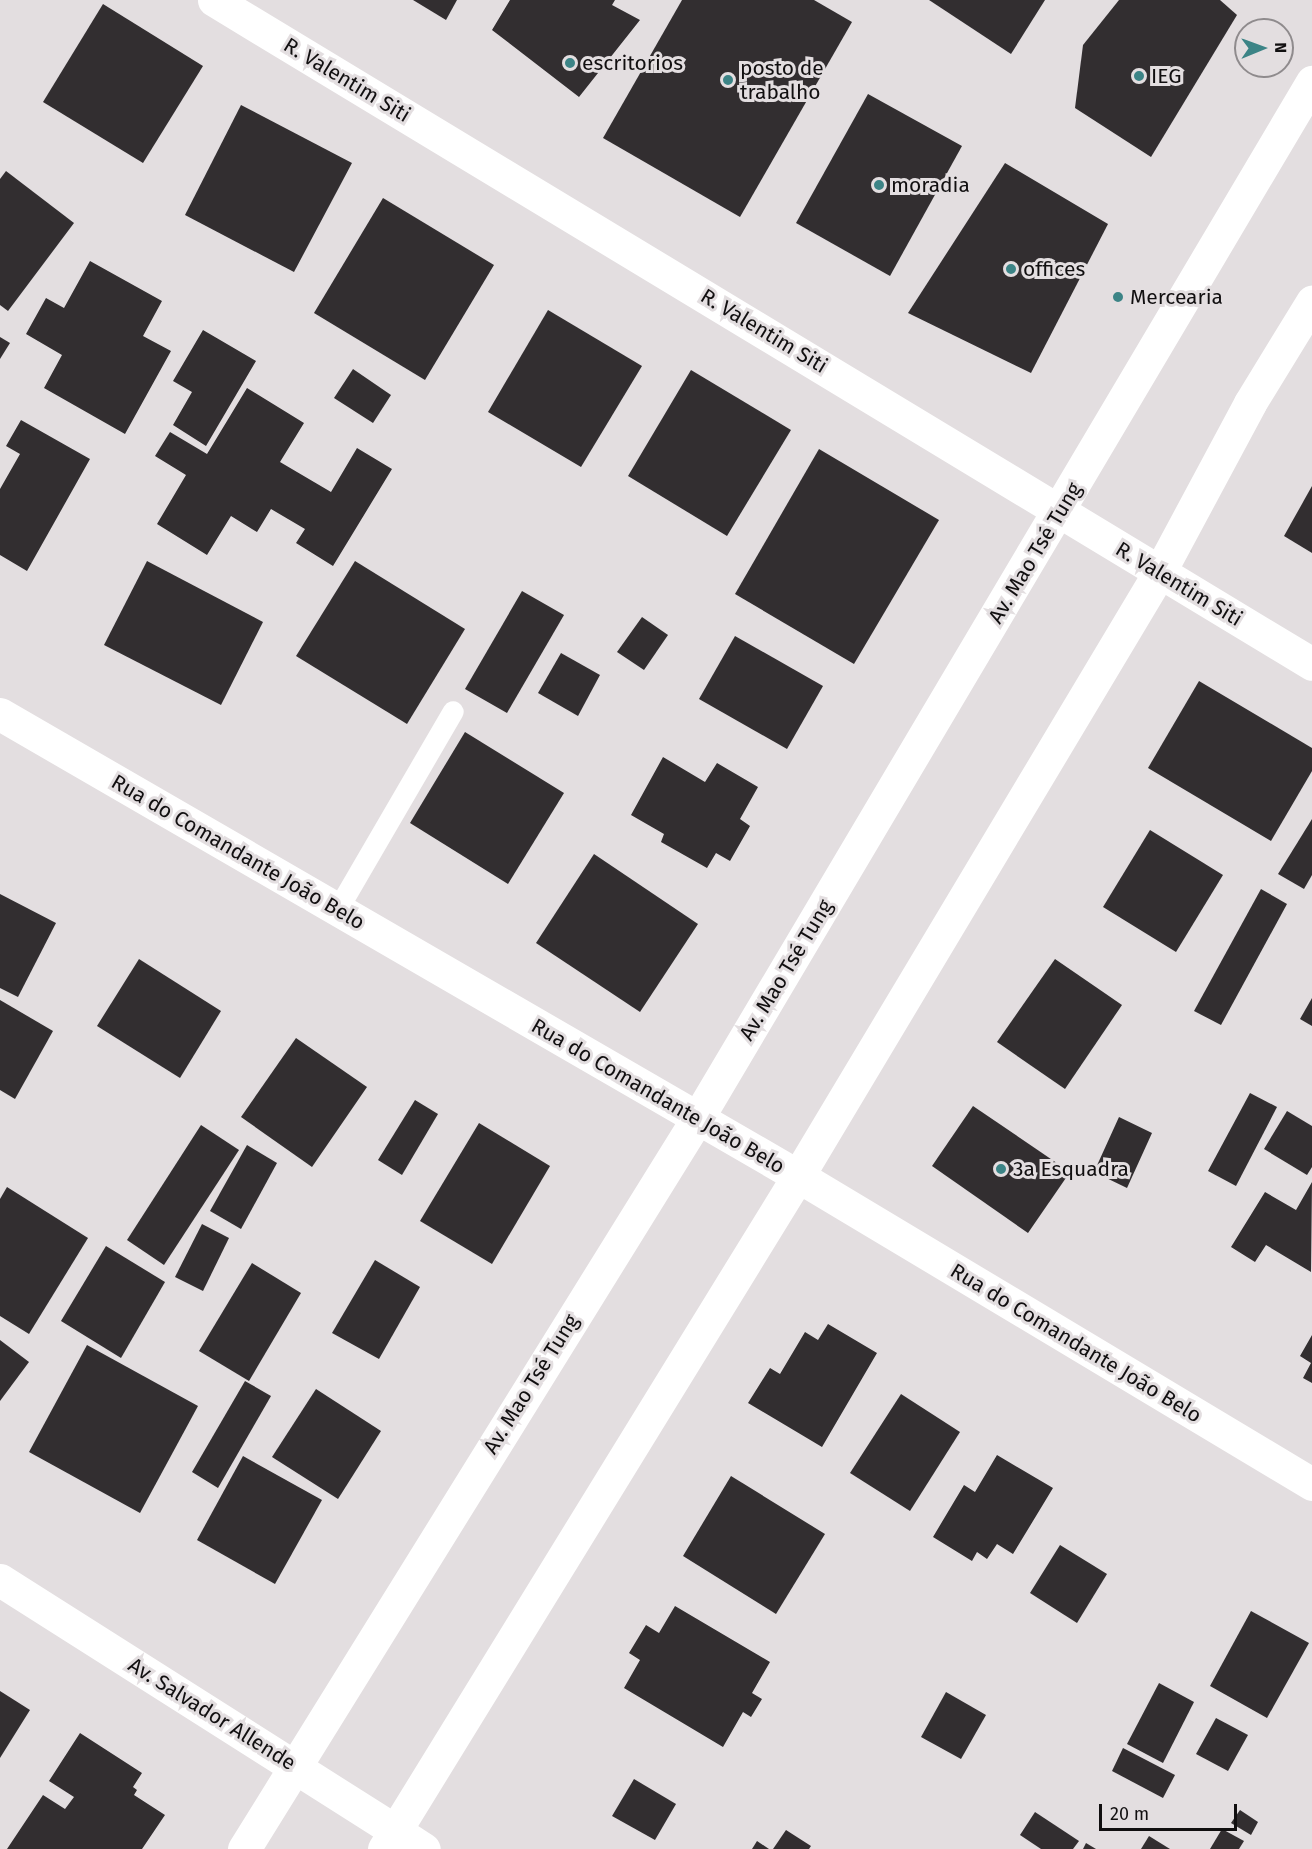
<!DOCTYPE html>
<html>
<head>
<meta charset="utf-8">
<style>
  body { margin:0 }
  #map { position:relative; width:1312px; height:1849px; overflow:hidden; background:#e3dee0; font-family:"Fira Sans",sans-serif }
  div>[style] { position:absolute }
  .building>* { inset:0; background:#322e30 }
  .service>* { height:21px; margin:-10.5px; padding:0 10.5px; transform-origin:10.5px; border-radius:10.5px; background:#fff }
  .minor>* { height:33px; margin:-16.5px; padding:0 16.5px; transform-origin:16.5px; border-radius:16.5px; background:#fff }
  .tertiary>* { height:33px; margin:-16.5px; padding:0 16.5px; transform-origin:16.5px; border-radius:16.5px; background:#fff }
  .secondary>* { height:33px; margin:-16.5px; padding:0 16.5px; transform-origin:16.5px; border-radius:16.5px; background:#fff }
  .dots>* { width:16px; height:16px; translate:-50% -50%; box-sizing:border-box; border:3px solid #e3dee0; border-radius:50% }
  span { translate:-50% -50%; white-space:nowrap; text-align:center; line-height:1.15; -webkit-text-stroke:6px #e3dee0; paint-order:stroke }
  .poi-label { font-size:21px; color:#110f10 }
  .left { translate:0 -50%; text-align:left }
  .street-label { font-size:21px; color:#110f10 }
  .north { position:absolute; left:1234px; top:18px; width:60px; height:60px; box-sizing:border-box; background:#e3dee0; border:2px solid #8f8b8d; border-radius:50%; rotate:89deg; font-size:16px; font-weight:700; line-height:24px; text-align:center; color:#110f10 }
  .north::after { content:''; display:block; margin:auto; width:21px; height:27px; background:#3c8486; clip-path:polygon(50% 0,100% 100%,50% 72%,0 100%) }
  .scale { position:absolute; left:1099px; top:1804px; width:138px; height:27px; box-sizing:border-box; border:3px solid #110f10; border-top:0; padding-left:8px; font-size:18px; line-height:21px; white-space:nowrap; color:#110f10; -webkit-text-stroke:4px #e3dee0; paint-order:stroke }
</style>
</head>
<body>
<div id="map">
  <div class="building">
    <i style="clip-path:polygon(413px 0,457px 0,446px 20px)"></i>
    <i style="clip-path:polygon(510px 0,615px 0,612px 5px,640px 20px,579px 97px,492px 30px)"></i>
    <i style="clip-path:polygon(682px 0,814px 0,852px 22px,740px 217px,603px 138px)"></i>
    <i style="clip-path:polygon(929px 0,1045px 0,1011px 54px)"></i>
    <i style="clip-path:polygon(1119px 0,1220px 0,1237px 15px,1151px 157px,1075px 108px,1083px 45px)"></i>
    <i style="clip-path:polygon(103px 4px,203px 66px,143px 163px,43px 102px)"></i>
    <i style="clip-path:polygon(868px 94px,962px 146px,890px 276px,796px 223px)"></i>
    <i style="clip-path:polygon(241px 105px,352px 163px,294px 272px,185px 215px)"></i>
    <i style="clip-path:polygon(1005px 163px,1108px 224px,1031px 373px,908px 313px)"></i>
    <i style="clip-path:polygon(6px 171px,74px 223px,8px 311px,0 305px,0 179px)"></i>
    <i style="clip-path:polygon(383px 198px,494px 265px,425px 380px,314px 313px)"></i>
    <i style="clip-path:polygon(90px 261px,162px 301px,143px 336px,171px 351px,125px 434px,44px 388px,62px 355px,26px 334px,46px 298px,64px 308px)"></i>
    <i style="clip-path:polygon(548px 310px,642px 366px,581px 467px,488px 412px)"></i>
    <i style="clip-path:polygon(203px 330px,256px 361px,206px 446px,173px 425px,192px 392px,173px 381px)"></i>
    <i style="clip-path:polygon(0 337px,10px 343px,0 359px)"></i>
    <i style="clip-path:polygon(353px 369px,391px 395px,373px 423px,334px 398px)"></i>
    <i style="clip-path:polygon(691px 370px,791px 430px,727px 536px,628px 476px)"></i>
    <i style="clip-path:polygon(247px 388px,304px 423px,280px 462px,331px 492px,357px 448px,392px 469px,333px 566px,296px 543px,305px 529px,271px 509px,257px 532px,231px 516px,207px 555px,157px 524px,186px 475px,155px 456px,170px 432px,207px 454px)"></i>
    <i style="clip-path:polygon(21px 420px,90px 459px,27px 571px,0 555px,0 489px,20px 454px,6px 446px)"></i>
    <i style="clip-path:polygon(819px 449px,939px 520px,854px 664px,735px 594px)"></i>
    <i style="clip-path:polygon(1312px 486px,1312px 553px,1284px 536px)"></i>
    <i style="clip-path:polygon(147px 561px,263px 622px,221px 705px,104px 645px)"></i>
    <i style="clip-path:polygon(355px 561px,465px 629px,407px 724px,296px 656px)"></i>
    <i style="clip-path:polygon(522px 591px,564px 615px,507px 713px,465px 689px)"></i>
    <i style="clip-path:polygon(642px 617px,668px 635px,644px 670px,617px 652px)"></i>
    <i style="clip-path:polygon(735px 636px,823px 686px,787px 749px,699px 699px)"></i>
    <i style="clip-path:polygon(561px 653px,600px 675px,578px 716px,538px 693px)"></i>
    <i style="clip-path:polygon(1199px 681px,1312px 748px,1312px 771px,1271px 841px,1148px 768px)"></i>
    <i style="clip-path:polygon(465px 732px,564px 793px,508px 884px,410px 823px)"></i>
    <i style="clip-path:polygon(663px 757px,705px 782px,717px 763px,758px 787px,740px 819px,750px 826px,730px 861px,716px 853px,707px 868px,661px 842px,664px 834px,631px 815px)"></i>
    <i style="clip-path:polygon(1312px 819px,1312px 875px,1304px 889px,1278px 874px)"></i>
    <i style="clip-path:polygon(1150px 830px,1223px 875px,1176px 952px,1103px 907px)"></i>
    <i style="clip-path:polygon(594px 854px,698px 924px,640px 1012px,536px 943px)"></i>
    <i style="clip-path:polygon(1261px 889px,1287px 904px,1221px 1025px,1194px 1011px)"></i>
    <i style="clip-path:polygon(0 894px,56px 923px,18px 997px,0 988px)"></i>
    <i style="clip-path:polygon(139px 959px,221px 1011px,180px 1078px,97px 1026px)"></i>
    <i style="clip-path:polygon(1055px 959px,1122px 1005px,1065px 1089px,997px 1042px)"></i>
    <i style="clip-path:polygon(1312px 998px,1312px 1026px,1300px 1019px)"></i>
    <i style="clip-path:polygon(0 1000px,53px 1031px,15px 1099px,0 1090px)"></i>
    <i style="clip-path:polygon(296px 1038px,367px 1087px,312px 1167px,241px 1117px)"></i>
    <i style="clip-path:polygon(1250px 1093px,1277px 1107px,1236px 1186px,1208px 1171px)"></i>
    <i style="clip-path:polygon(415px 1100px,438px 1114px,402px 1175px,378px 1160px)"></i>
    <i style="clip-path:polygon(973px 1106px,1070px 1172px,1028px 1233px,932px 1166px)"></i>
    <i style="clip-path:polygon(1287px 1111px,1312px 1126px,1312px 1167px,1307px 1175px,1264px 1149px)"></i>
    <i style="clip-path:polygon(1119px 1117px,1152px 1133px,1127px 1188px,1094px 1172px)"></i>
    <i style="clip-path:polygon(479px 1123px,550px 1166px,492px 1264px,420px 1221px)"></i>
    <i style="clip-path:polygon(201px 1125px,239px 1150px,164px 1265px,127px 1240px)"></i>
    <i style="clip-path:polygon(247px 1145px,277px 1163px,241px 1229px,210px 1211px)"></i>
    <i style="clip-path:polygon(1312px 1182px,1311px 1272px,1266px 1245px,1255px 1262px,1231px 1247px,1265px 1192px,1296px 1210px)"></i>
    <i style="clip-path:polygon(7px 1187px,88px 1238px,29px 1334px,0 1316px,0 1199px)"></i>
    <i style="clip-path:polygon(202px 1224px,229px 1238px,203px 1291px,175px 1277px)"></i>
    <i style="clip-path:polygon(106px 1246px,165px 1282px,121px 1358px,61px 1321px)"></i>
    <i style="clip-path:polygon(375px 1260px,420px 1287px,379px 1359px,332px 1333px)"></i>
    <i style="clip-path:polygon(252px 1263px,301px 1293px,249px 1381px,199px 1351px)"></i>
    <i style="clip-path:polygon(828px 1324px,877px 1353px,822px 1447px,748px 1403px,770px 1368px,780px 1374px,805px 1332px,818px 1340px)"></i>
    <i style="clip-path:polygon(1312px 1335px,1312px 1383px,1303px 1378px,1311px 1363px,1300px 1356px)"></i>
    <i style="clip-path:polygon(0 1340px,29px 1362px,0 1401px)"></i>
    <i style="clip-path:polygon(87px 1345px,198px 1406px,140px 1513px,29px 1452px)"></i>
    <i style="clip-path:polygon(245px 1381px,271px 1396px,218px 1488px,192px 1472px)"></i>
    <i style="clip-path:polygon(316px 1389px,381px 1431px,338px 1499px,272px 1457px)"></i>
    <i style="clip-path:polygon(901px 1394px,960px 1432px,910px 1511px,850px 1473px)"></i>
    <i style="clip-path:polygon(997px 1455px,1053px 1488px,1013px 1554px,997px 1544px,987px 1559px,977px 1552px,972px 1561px,933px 1537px,964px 1485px,975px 1492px)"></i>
    <i style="clip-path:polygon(243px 1456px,322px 1500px,275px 1584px,197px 1540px)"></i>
    <i style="clip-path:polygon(731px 1476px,825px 1534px,776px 1614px,683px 1556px)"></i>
    <i style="clip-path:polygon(1060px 1545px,1107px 1574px,1077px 1623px,1030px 1593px)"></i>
    <i style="clip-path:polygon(675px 1606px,770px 1662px,752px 1693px,762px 1699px,751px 1717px,743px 1712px,723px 1747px,624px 1688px,640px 1660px,629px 1653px,646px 1625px,659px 1633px)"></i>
    <i style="clip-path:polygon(1251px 1611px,1309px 1643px,1267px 1718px,1210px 1686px)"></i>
    <i style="clip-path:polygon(1159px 1683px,1194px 1702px,1163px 1763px,1127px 1744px)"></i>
    <i style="clip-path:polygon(0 1691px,30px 1710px,0 1758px)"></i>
    <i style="clip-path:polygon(946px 1692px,986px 1715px,961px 1759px,921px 1737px)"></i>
    <i style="clip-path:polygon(1216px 1718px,1248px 1735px,1228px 1771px,1196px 1754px)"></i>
    <i style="clip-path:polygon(80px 1733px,142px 1773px,133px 1787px,137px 1790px,134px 1795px,165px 1815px,142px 1849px,7px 1849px,43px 1795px,65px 1809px,74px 1797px,49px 1781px)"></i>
    <i style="clip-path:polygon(1123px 1748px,1175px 1775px,1163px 1798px,1112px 1771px)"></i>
    <i style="clip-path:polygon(634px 1779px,676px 1804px,655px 1840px,612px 1816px)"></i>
    <i style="clip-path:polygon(1240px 1810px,1258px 1822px,1251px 1835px,1231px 1823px)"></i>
    <i style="clip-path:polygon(1035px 1812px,1079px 1841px,1073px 1849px,1041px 1849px,1020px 1835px)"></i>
    <i style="clip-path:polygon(1222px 1829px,1244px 1841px,1239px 1849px,1210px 1849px)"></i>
    <i style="clip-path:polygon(786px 1830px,811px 1846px,809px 1849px,773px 1849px)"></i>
    <i style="clip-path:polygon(1149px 1836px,1170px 1849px,1141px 1849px)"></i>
    <i style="clip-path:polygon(757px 1841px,769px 1849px,752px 1849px)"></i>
    <i style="clip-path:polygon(1086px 1843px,1096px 1849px,1083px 1849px)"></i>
  </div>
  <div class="service">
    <i style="left:337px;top:910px;width:230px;rotate:-59.8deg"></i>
  </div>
  <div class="minor">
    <i style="left:214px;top:0;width:1283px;rotate:31.16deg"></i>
    <i style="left:0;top:714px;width:922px;rotate:30.07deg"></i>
    <i style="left:798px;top:1176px;width:599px;rotate:30.93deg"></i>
    <i style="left:396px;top:1831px;width:33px;rotate:33deg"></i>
  </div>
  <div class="tertiary">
    <i style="left:0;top:1580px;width:469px;rotate:32.4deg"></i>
  </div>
  <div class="secondary">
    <i style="left:244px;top:1849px;width:859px;rotate:-58.18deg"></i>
    <i style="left:697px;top:1119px;width:1206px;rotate:-59.33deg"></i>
    <i style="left:384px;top:1849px;width:790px;rotate:-58.4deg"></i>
    <i style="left:798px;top:1176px;width:703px;rotate:-59.09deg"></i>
    <i style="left:1159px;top:573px;width:193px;rotate:-61.8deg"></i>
    <i style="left:1250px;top:403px;width:119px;rotate:-58.5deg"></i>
  </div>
  <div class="dots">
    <i style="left:570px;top:63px;background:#3c8486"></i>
    <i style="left:1139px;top:76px;background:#3c8486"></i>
    <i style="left:728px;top:80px;background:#3c8486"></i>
    <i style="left:879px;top:185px;background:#3c8486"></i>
    <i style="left:1011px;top:269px;background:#3c8486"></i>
    <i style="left:1118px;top:297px;background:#3c8486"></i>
    <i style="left:1001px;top:1169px;background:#3c8486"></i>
  </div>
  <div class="poi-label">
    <span class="left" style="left:582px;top:63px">escritorios</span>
    <span class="left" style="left:740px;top:80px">posto de<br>trabalho</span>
    <span class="left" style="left:1151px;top:76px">IEG</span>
    <span class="left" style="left:891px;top:185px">moradia</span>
    <span class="left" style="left:1023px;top:269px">offices</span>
    <span class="left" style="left:1130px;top:297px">Mercearia</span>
    <span class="left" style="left:1013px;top:1169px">3a Esquadra</span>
  </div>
  <div class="street-label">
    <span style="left:347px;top:80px;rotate:31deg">R. Valentim Siti</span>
    <span style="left:764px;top:331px;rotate:31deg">R. Valentim Siti</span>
    <span style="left:1035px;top:553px;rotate:-59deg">Av. Mao Tsé Tung</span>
    <span style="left:1179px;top:584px;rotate:31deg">R. Valentim Siti</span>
    <span style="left:238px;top:852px;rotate:30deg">Rua do Comandante João Belo</span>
    <span style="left:786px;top:970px;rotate:-59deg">Av. Mao Tsé Tung</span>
    <span style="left:658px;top:1096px;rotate:30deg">Rua do Comandante João Belo</span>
    <span style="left:1076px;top:1343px;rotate:31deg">Rua do Comandante João Belo</span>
    <span style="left:531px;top:1384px;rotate:-58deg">Av. Mao Tsé Tung</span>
    <span style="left:212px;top:1714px;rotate:32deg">Av. Salvador Allende</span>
  </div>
  <div class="north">N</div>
  <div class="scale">20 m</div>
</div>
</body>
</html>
